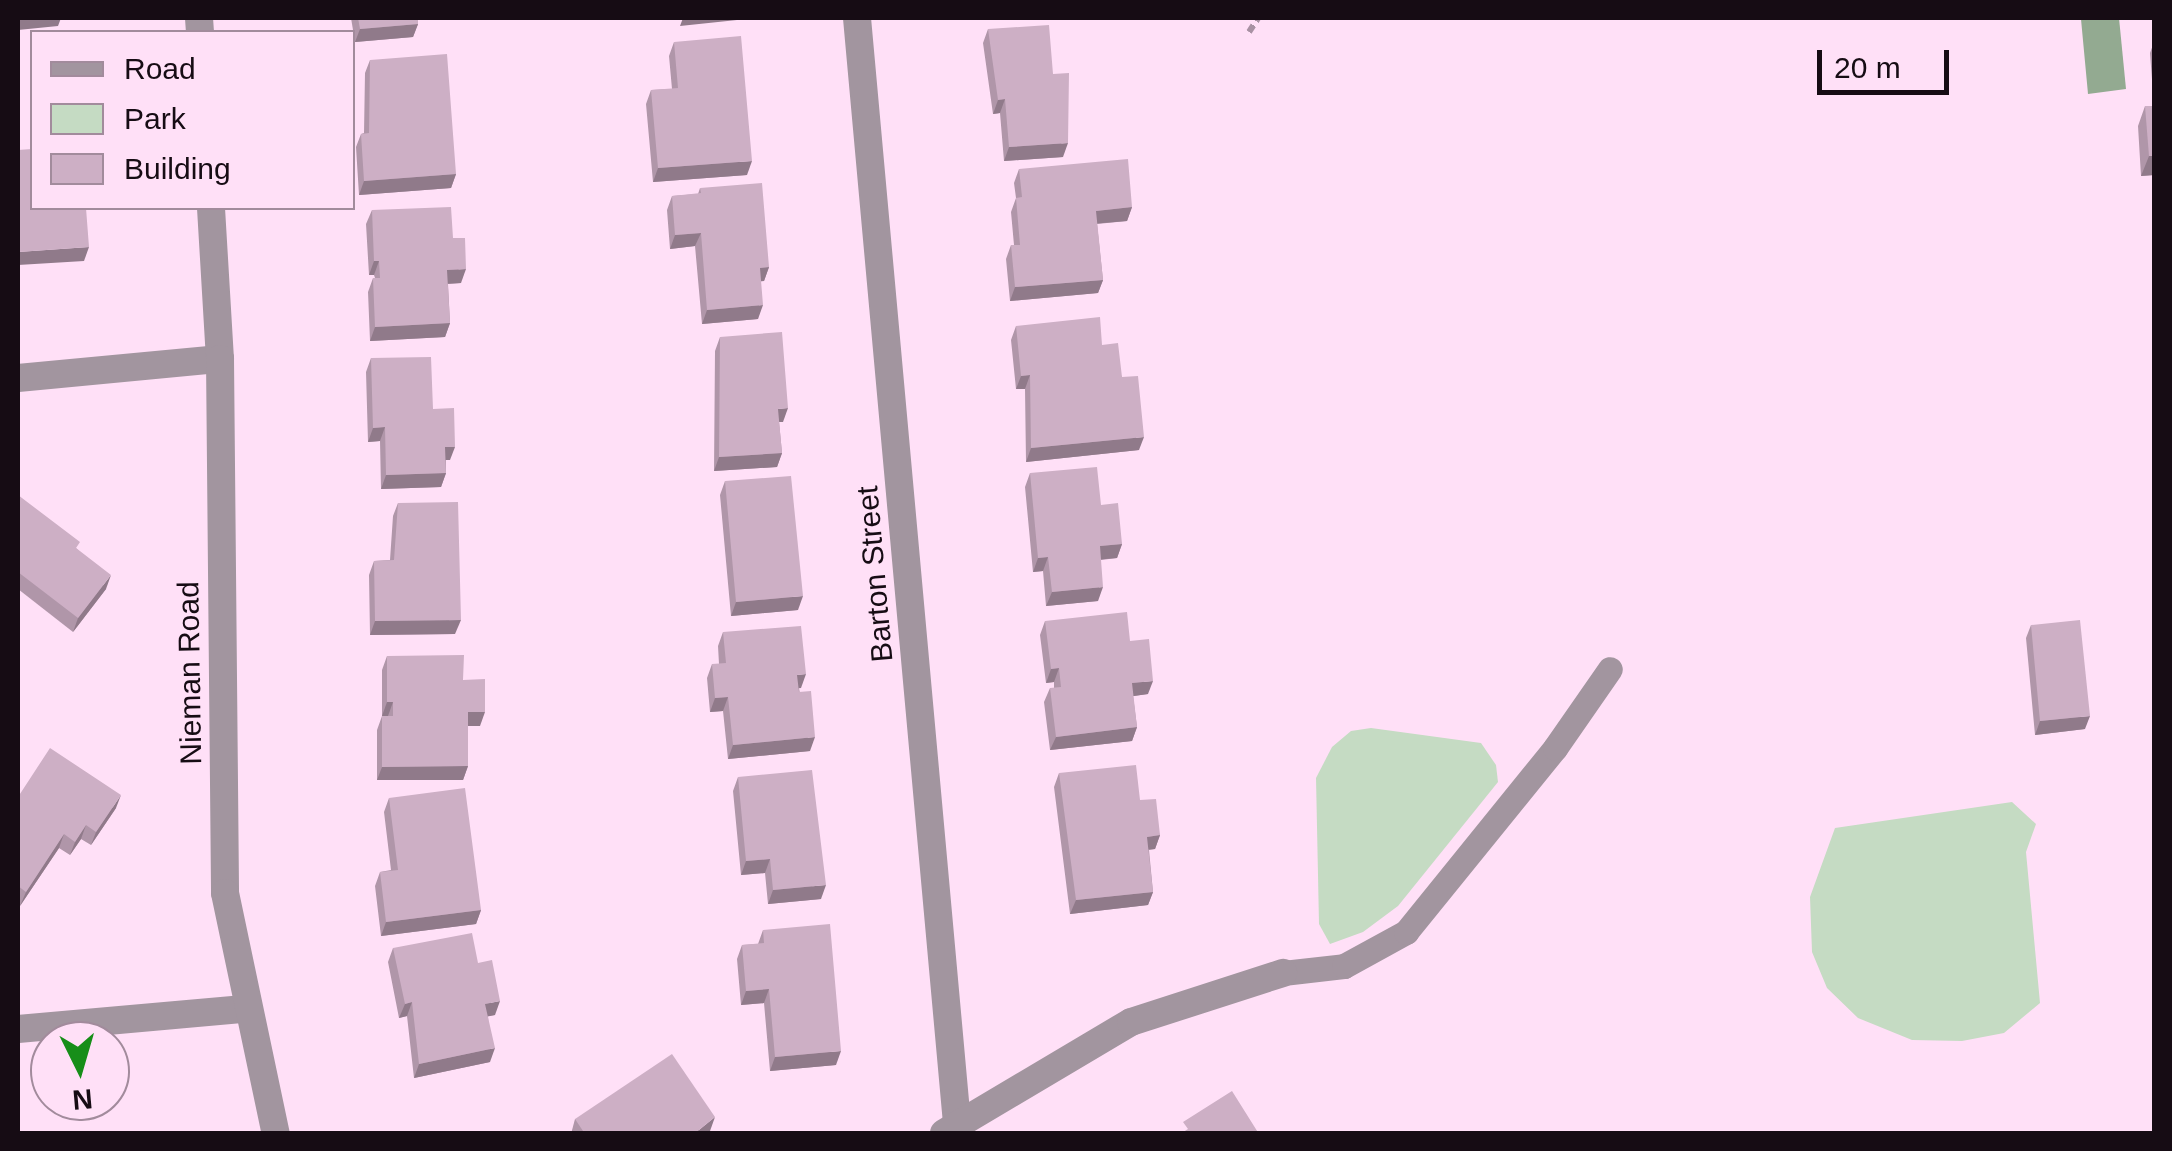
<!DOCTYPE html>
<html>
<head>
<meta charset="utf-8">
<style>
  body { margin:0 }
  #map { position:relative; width:2172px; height:1151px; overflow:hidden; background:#ffe0f7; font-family:Helvetica,sans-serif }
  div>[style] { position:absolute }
  .green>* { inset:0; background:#c5dbc3 }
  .water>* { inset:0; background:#93aa91 }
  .path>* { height:6px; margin-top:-3px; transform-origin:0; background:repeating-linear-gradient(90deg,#a891a3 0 8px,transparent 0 13px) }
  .service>* { height:25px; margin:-12.5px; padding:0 12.5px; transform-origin:12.5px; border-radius:12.5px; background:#a2959f }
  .minor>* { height:28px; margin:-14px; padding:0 14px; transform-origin:14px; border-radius:14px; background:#a2959f }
  .tertiary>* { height:28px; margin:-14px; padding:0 14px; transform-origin:14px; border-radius:14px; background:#a2959f }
  .wall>* { inset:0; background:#b096a9 }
  .shaded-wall>* { inset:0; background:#907a8a }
  .building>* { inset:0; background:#cdafc5 }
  span { translate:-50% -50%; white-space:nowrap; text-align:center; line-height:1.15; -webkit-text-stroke:9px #ffe0f7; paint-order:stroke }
  .street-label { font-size:30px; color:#160c14 }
  .frame { position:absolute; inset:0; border:20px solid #160c14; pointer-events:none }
  .legend { position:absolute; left:30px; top:30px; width:325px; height:180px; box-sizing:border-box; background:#ffe0f7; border:2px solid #a28b9c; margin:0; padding:12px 18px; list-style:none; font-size:30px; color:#160c14 }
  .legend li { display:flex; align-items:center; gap:20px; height:50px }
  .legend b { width:50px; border:2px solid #a28b9c }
  .north { position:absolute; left:30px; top:1021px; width:100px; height:100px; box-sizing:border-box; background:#ffe0f7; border:2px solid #a28b9c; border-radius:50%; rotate:175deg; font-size:28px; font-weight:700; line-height:40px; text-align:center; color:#160c14 }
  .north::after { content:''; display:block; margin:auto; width:35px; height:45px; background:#178e19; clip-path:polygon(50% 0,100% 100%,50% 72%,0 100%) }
  .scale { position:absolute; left:1817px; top:50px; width:132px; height:45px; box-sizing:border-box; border:5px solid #160c14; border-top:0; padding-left:12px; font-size:30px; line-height:35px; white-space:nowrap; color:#160c14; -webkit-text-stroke:8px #ffe0f7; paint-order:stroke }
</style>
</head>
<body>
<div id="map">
  <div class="green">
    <i style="clip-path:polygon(1371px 728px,1481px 743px,1496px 765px,1498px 782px,1398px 906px,1363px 932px,1330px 944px,1319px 924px,1316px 778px,1332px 747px,1351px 731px)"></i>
    <i style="clip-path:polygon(2012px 802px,2036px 824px,2026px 852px,2040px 1003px,2004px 1033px,1962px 1041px,1912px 1040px,1858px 1018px,1827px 988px,1812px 952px,1810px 897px,1835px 828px)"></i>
  </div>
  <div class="water">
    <i style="clip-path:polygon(2119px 18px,2126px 89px,2088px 94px,2081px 19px)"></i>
  </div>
  <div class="path">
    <i style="left:1249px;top:32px;width:17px;rotate:-57deg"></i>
  </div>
  <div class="service">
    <i style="left:1283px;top:973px;width:61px;rotate:-6.5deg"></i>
    <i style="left:1344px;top:966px;width:71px;rotate:-28.7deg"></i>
    <i style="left:1406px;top:932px;width:237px;rotate:-51deg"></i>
    <i style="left:1555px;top:748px;width:96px;rotate:-55.2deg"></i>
  </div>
  <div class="minor">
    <i style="left:857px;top:18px;width:1111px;rotate:84.83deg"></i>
    <i style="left:18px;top:378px;width:203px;rotate:-5.4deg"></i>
    <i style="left:18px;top:1029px;width:227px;rotate:-5.1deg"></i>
    <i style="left:944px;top:1133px;width:217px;rotate:-30.7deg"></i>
    <i style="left:1131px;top:1022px;width:160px;rotate:-17.9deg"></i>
  </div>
  <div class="tertiary">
    <i style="left:199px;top:18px;width:14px;rotate:86deg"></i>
    <i style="left:211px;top:208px;width:151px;rotate:86.6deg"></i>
    <i style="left:220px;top:359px;width:534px;rotate:89.46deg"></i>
    <i style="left:225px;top:893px;width:246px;rotate:78.1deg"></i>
  </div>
  <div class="wall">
    <i style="clip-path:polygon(351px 18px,418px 18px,418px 24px,413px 37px,355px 42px)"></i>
    <i style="clip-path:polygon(988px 29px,1053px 74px,1063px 157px,1004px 161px,1000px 113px,993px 114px,983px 43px)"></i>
    <i style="clip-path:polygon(674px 42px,747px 175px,653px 182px,646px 104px,651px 90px,672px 89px,669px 56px)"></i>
    <i style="clip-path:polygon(2154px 42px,2154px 175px,2141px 176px,2138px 126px,2145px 106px,2154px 106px,2150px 53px)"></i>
    <i style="clip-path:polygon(370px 60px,456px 174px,451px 188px,359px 195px,356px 147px,361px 134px,364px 133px,365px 73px)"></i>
    <i style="clip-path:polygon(1019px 169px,1132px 207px,1127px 221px,1097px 224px,1103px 280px,1098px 293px,1010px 301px,1006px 259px,1011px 245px,1014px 245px,1011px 212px,1016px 198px,1014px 183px)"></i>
    <i style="clip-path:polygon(700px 188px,769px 267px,764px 281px,761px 281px,758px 319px,702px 324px,695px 246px,670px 249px,667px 210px,672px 196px,698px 194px)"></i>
    <i style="clip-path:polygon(372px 210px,453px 238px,461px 283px,448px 284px,450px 323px,445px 337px,370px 341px,368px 292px,373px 278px,375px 278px,374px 275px,369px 275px,366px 224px)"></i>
    <i style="clip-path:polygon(1016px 326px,1102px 345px,1122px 377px,1139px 450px,1026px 462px,1025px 389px,1016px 389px,1011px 340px)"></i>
    <i style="clip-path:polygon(720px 337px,783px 422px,779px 422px,782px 453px,777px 467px,714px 471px,715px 351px)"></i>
    <i style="clip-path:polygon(371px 358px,450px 460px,446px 460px,446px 473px,441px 487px,381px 489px,380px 441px,368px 442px,366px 372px)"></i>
    <i style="clip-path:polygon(1030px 473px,1101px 505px,1122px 544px,1117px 558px,1101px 560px,1098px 601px,1046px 606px,1043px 571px,1033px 572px,1025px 487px)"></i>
    <i style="clip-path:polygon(725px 481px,798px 610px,731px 616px,720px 495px)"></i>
    <i style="clip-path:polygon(18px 495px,78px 550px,106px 589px,73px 632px,18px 589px)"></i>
    <i style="clip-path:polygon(398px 503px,455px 634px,370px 635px,369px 575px,374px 561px,390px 560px,393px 516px)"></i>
    <i style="clip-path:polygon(1045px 621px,1130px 641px,1148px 694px,1133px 696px,1137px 727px,1132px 741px,1050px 750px,1044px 702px,1050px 688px,1054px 688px,1054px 682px,1046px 683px,1040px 635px)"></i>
    <i style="clip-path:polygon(2031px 625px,2085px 729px,2035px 735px,2026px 638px)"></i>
    <i style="clip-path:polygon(723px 632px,801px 688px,799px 688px,810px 751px,728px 759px,723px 711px,710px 712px,707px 678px,712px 664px,719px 664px,718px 646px)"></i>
    <i style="clip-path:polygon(387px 656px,463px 680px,480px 726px,468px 726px,468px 766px,463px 780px,377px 780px,377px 730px,382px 716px,382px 670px)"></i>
    <i style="clip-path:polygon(1059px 773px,1140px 800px,1160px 835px,1155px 849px,1149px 850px,1153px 892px,1148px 905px,1070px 914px,1054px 787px)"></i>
    <i style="clip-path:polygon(738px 777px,821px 899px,768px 904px,765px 873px,741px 875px,733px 791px)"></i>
    <i style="clip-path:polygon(18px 797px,116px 808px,91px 845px,81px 839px,70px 855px,59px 848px,20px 906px,18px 904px)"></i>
    <i style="clip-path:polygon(389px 798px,481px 910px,476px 924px,381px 936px,375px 886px,380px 872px,391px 870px,384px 812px)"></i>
    <i style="clip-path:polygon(763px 930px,836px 1065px,770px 1071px,764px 1003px,741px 1005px,737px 959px,742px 945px,758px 944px)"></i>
    <i style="clip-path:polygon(393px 948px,478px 963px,495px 1015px,488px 1016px,490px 1062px,414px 1078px,407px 1016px,399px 1018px,388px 962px)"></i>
    <i style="clip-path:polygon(575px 1119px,710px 1131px,707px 1134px,571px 1134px)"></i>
  </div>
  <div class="shaded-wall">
    <i style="clip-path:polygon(18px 18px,61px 18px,58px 26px,18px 30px)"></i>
    <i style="clip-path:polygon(683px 18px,738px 18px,737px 20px,680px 26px)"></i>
    <i style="clip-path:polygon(418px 24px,413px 37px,355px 42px,360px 29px)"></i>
    <i style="clip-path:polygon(1005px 99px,1000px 113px,993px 114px,998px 100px)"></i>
    <i style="clip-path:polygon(1068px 143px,1063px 157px,1004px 161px,1009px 147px)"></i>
    <i style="clip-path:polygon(2149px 156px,2154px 156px,2154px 175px,2141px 176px)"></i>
    <i style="clip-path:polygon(752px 161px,747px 175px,653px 182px,658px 168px)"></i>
    <i style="clip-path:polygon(456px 174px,451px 188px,359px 195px,364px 181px)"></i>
    <i style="clip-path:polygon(1132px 207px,1127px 221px,1091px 224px,1096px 211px)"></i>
    <i style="clip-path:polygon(701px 233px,695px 246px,670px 249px,675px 235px)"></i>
    <i style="clip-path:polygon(89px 247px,84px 261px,18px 265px,18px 252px)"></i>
    <i style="clip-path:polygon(374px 261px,379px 261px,374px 275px,369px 275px)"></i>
    <i style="clip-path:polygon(769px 267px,764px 281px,755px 282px,760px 268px)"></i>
    <i style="clip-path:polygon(466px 269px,461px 283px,442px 284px,447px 270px)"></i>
    <i style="clip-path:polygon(1103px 280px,1098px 293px,1010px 301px,1015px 287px)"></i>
    <i style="clip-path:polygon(763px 305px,758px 319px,702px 324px,707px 310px)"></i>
    <i style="clip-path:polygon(450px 323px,445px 337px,370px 341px,375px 327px)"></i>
    <i style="clip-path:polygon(1030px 375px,1025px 389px,1016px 389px,1021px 376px)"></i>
    <i style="clip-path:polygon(788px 408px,783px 422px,773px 422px,778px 409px)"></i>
    <i style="clip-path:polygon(385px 427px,380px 441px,368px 442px,373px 428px)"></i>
    <i style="clip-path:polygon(1144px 437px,1139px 450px,1026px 462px,1031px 448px)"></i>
    <i style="clip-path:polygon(445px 447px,455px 447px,450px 460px,440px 460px)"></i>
    <i style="clip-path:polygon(782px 453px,777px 467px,714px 471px,719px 457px)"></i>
    <i style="clip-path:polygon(446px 473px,441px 487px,381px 489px,386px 475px)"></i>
    <i style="clip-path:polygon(1122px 544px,1117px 558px,1094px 560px,1100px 546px)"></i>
    <i style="clip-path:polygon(1048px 557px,1043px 571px,1033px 572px,1038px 558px)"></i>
    <i style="clip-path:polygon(111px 575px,106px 589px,73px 632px,78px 618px)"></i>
    <i style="clip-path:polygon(1103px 587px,1098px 601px,1046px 606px,1052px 592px)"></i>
    <i style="clip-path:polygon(803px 596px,798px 610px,731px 616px,736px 602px)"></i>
    <i style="clip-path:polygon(461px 620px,455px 634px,370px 635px,375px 621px)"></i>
    <i style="clip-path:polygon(1059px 668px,1054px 682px,1046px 683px,1051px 669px)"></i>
    <i style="clip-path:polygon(806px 674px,801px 688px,792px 689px,797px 675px)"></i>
    <i style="clip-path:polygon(1153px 681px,1148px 694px,1127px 697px,1132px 683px)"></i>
    <i style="clip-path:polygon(728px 697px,723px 711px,710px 712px,715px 698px)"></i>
    <i style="clip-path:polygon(387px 702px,393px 702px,388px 716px,382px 716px)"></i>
    <i style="clip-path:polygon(468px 712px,485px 712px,480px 726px,463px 726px)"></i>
    <i style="clip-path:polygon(2090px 716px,2085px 729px,2035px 735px,2040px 721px)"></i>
    <i style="clip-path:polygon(1137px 727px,1132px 741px,1050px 750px,1056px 737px)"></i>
    <i style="clip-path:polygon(815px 737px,810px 751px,728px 759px,733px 745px)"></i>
    <i style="clip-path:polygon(468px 766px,463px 780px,377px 780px,382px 767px)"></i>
    <i style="clip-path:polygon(121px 795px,116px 808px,91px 845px,96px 832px)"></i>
    <i style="clip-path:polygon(86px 825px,81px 839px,70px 855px,75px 842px)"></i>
    <i style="clip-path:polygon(64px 834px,59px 848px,20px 906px,26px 892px)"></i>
    <i style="clip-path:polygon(1160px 835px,1155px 849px,1142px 850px,1147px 837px)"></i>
    <i style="clip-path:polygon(770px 859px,765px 873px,741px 875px,746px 861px)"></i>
    <i style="clip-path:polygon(826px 885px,821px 899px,768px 904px,773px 890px)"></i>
    <i style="clip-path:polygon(1153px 892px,1148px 905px,1070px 914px,1076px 900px)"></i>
    <i style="clip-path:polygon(481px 910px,476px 924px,381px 936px,386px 922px)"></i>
    <i style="clip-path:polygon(769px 989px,764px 1003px,741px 1005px,746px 991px)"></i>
    <i style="clip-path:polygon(500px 1001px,495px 1015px,480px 1018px,485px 1004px)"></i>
    <i style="clip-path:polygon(412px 1002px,407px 1016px,399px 1018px,405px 1004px)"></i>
    <i style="clip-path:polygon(495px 1048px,490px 1062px,414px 1078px,419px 1064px)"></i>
    <i style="clip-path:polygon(841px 1051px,836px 1065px,770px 1071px,775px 1057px)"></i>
    <i style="clip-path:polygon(715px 1117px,710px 1131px,707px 1134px,694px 1134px)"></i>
  </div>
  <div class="building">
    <i style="clip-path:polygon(358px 18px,418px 18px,418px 24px,360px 29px)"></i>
    <i style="clip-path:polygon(1049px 25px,1053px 74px,1069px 73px,1068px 143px,1009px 147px,1005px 99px,998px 100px,988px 29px)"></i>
    <i style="clip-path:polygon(741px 36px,752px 161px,658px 168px,651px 90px,678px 88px,674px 42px)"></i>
    <i style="clip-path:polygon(447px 54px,456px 174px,364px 181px,361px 134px,369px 133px,370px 60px)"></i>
    <i style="clip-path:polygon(2145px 106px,2154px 106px,2154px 156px,2149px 156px)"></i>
    <i style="clip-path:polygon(32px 149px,32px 208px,86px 208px,89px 247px,18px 252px,18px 150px)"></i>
    <i style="clip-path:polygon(1128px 159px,1132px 207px,1096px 211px,1103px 280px,1015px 287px,1011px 245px,1020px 245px,1016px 198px,1022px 197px,1019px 169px)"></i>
    <i style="clip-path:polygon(762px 183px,769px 267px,760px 268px,763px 305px,707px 310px,701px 233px,675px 235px,672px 196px,701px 193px,700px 188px)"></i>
    <i style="clip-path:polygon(451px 207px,453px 238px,465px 238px,466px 269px,447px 270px,450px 323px,375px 327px,373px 278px,380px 278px,379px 261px,374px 261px,372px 210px)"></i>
    <i style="clip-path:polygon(1100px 317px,1102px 345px,1118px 343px,1122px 377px,1138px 376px,1144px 437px,1031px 448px,1030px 375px,1021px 376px,1016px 326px)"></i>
    <i style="clip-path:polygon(782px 332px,788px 408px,778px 409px,782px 453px,719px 457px,720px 337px)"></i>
    <i style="clip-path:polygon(431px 357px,433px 409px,454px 408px,455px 447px,445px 447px,446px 473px,386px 475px,385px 427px,373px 428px,371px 358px)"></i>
    <i style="clip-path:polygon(1097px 467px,1101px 505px,1118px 503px,1122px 544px,1100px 546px,1103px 587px,1052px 592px,1048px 557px,1038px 558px,1030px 473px)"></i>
    <i style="clip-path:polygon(791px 476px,803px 596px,736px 602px,725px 481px)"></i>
    <i style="clip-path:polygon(18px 495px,80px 542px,76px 548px,111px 575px,78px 618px,18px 572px)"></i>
    <i style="clip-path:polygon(458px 502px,461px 620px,375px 621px,374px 561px,394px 560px,398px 503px)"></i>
    <i style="clip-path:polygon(1127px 612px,1130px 641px,1149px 639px,1153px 681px,1132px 683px,1137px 727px,1056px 737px,1050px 688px,1061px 687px,1059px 668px,1051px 669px,1045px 621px)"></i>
    <i style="clip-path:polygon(2080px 620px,2090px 716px,2040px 721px,2031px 625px)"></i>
    <i style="clip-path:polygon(801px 626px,806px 674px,797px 675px,799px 692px,811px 691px,815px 737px,733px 745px,728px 697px,715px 698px,712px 664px,726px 663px,723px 632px)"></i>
    <i style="clip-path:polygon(464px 655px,463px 680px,485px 679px,485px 712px,468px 712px,468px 766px,382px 767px,382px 716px,393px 716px,393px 702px,387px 702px,387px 656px)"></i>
    <i style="clip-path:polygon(50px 748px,121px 795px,96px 832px,86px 825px,75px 842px,64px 834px,26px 892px,18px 886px,18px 797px)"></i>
    <i style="clip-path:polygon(1136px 765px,1140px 800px,1156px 799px,1160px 835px,1147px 837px,1153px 892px,1076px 900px,1059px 773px)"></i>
    <i style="clip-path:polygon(812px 770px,826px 885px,773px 890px,770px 859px,746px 861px,738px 777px)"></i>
    <i style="clip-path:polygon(465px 788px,481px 910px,386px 922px,380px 872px,398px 870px,389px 798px)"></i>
    <i style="clip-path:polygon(830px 924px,841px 1051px,775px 1057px,769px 989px,746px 991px,742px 945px,764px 943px,763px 930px)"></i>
    <i style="clip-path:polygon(472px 933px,478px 963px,492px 960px,500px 1001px,485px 1004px,495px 1048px,419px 1064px,412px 1002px,405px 1004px,393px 948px)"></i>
    <i style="clip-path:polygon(672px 1054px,715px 1117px,694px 1134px,585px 1134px,575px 1119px)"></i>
    <i style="clip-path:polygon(1232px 1091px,1259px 1134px,1180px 1134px,1188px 1129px,1183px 1122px)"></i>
  </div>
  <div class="street-label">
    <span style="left:875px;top:574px;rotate:-95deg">Barton Street</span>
    <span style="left:190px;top:673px;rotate:-91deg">Nieman Road</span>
  </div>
  <div class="frame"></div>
  <ul class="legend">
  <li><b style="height:12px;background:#a2959f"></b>Road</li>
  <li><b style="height:28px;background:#c5dbc3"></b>Park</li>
  <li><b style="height:28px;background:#cdafc5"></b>Building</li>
  </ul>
  <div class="north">N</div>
  <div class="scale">20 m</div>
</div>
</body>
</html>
